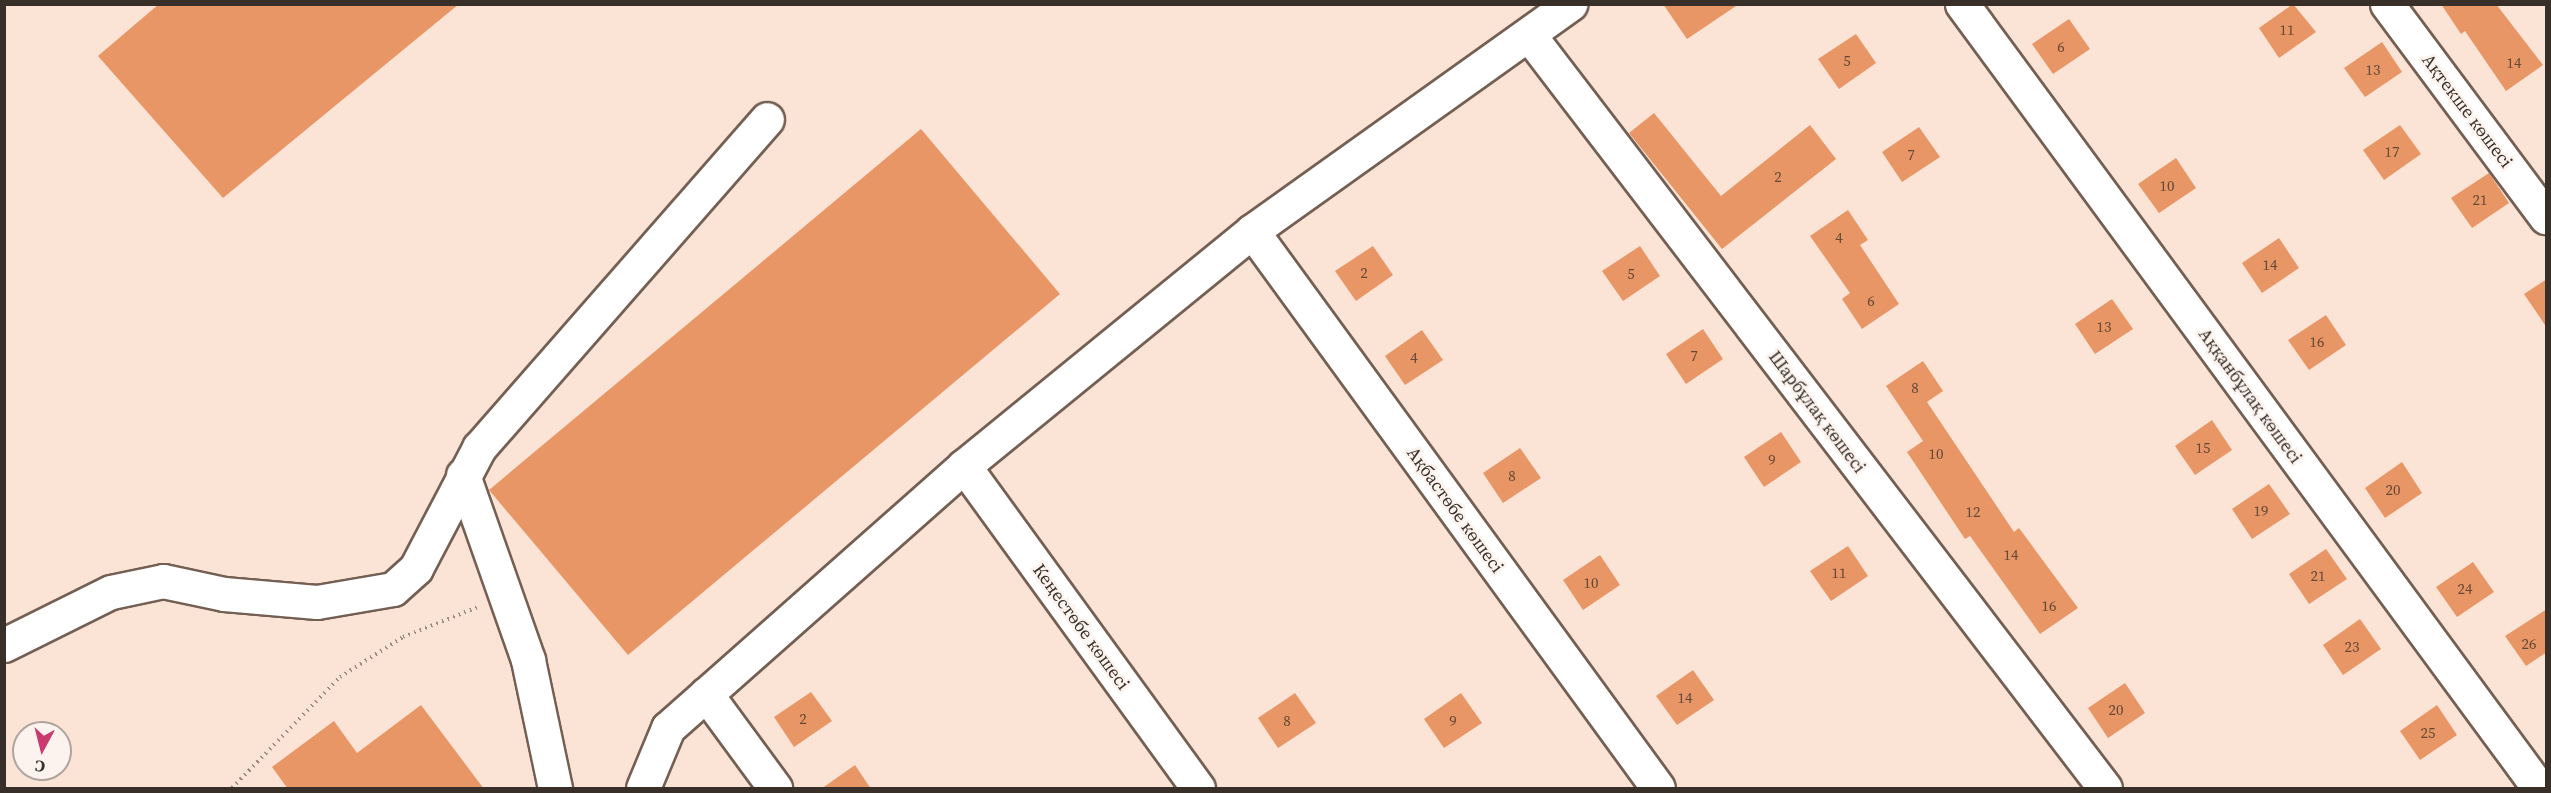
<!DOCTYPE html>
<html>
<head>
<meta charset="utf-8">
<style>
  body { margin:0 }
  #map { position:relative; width:2551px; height:793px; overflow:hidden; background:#fbe3d5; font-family:"Source Serif 4",serif }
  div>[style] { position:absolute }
  .building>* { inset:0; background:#e89665 }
  .path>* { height:4px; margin-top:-2px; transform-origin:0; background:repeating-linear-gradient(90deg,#9c8b81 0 1.5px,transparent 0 6px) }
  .roads { filter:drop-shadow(2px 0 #745f53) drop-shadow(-2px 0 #745f53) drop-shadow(0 2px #745f53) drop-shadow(0 -2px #745f53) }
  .minor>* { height:33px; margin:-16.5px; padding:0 16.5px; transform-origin:16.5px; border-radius:16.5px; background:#fff }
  span { translate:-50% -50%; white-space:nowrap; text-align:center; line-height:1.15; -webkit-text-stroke:5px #fdf3ee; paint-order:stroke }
  .number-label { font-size:15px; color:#644938 }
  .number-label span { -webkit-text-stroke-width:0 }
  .street-label { font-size:18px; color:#382f29 }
  .frame { position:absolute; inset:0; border:6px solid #382f29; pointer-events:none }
  .north { position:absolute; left:12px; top:721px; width:60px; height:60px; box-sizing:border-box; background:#fdf3ee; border:2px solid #aea59f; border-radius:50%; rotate:187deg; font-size:16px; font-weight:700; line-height:24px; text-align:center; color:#382f29 }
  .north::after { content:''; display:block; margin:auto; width:21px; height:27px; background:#c73b6f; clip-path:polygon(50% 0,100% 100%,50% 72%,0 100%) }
</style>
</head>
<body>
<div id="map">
  <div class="building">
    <i style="clip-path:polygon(159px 4px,459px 4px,223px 198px,98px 56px)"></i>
    <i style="clip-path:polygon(1663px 4px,1739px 4px,1687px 39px)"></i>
    <i style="clip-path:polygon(2293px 4px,2316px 32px,2279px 58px,2259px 28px)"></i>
    <i style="clip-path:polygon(2441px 4px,2496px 4px,2543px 65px,2506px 91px,2465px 31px,2461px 34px)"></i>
    <i style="clip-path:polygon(2069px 19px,2090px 49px,2053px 74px,2032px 44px)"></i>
    <i style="clip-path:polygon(1856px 34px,1876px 63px,1839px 89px,1818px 59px)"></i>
    <i style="clip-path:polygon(2382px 42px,2402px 72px,2365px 97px,2344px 68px)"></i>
    <i style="clip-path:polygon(1654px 113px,1721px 196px,1810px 125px,1836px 159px,1722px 249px,1629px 133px)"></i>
    <i style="clip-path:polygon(2400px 125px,2421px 154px,2384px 180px,2363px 150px)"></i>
    <i style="clip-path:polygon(1919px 127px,1940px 157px,1902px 182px,1882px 152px)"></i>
    <i style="clip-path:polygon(921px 129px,1060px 294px,628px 655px,489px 490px)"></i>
    <i style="clip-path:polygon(2176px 158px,2196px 188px,2159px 213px,2138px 184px)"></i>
    <i style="clip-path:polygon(2489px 173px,2509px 203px,2472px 228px,2451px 198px)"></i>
    <i style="clip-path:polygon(1848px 210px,1868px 240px,1860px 245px,1899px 304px,1862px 329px,1842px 299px,1850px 293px,1810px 236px)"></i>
    <i style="clip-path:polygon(2279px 238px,2299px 268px,2262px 293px,2242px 263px)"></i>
    <i style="clip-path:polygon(1373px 246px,1393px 275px,1356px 301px,1335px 271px)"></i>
    <i style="clip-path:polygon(1640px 246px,1660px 276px,1623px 301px,1602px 271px)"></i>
    <i style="clip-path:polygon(2547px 279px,2547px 328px,2524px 294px)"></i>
    <i style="clip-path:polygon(2112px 299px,2133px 329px,2095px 354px,2075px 324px)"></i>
    <i style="clip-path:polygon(2326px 315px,2346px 345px,2309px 370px,2288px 340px)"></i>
    <i style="clip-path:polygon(1703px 329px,1723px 359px,1686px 384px,1666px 354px)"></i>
    <i style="clip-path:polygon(1422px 330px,1443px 360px,1405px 385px,1385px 356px)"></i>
    <i style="clip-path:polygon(1923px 361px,1943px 391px,1927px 402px,2014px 532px,2019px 528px,2078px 608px,2040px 634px,1970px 536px,1965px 539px,1907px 452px,1923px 441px,1886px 386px)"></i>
    <i style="clip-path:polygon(2212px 420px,2232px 450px,2195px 475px,2175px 446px)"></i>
    <i style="clip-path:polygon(1781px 432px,1801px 462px,1764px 487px,1744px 457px)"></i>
    <i style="clip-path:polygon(1520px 448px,1541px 478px,1503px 503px,1483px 473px)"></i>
    <i style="clip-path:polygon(2402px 462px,2422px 493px,2385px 518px,2365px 488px)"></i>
    <i style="clip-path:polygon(2269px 484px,2290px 514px,2252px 539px,2232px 509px)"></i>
    <i style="clip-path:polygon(1848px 546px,1868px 576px,1831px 601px,1810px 571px)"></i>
    <i style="clip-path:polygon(2326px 549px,2347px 579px,2309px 604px,2289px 574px)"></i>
    <i style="clip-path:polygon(1600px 555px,1620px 585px,1583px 610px,1563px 580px)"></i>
    <i style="clip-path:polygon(2473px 562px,2494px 592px,2457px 617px,2436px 587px)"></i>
    <i style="clip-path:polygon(2547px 609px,2547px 652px,2526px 666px,2505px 636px)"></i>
    <i style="clip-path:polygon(2360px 619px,2381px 649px,2343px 675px,2323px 645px)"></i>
    <i style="clip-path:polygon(1693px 670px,1714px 700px,1677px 725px,1656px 696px)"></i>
    <i style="clip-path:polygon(2125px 683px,2145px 713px,2108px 738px,2088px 708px)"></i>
    <i style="clip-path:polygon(811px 692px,832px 721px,794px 747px,774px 717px)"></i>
    <i style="clip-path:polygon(1295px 693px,1316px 723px,1278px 748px,1258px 718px)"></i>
    <i style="clip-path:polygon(1461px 693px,1482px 723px,1444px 748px,1424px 719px)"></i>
    <i style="clip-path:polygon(421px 705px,484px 789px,288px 789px,272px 767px,334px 721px,357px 753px)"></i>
    <i style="clip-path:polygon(2437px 705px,2457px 735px,2420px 760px,2400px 731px)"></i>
    <i style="clip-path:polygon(855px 765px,871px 789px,821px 789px)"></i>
  </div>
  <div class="path">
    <i style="left:232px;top:788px;width:155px;rotate:-45.8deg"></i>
    <i style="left:340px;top:677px;width:75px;rotate:-32.4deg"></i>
    <i style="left:403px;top:637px;width:81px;rotate:-21.8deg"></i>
  </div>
  <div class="roads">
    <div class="minor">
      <i style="left:1962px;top:4px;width:973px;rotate:53.65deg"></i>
      <i style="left:2387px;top:4px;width:266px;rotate:53.3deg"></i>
      <i style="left:1529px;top:35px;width:948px;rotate:52.59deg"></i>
      <i style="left:1252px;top:231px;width:689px;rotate:53.91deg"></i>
      <i style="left:964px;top:466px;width:398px;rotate:54deg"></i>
      <i style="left:463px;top:475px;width:196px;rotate:70.6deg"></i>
      <i style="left:528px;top:660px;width:131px;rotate:78.1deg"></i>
      <i style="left:4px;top:645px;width:119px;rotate:-26.4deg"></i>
      <i style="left:111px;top:592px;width:53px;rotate:-11.9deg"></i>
      <i style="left:163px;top:581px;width:62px;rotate:12deg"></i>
      <i style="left:224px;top:594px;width:93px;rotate:4.9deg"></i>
      <i style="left:317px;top:602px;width:77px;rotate:-9.7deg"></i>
      <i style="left:393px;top:589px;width:31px;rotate:-42deg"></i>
      <i style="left:416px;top:568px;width:136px;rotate:-62.3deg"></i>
      <i style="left:479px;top:448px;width:437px;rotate:-48.8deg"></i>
      <i style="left:706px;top:694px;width:117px;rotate:53.7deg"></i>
      <i style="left:643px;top:788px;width:65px;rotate:-67.4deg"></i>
      <i style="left:668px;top:728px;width:395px;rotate:-41.5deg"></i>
      <i style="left:964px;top:466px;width:372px;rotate:-39.2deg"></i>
      <i style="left:1252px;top:231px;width:391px;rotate:-35.5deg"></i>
    </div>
  </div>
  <div class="number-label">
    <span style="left:2287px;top:30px">11</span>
    <span style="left:2061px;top:47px">6</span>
    <span style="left:1847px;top:61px">5</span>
    <span style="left:2514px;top:63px">14</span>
    <span style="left:2373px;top:70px">13</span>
    <span style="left:2392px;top:152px">17</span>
    <span style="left:1911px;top:155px">7</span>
    <span style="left:1778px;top:177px">2</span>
    <span style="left:2167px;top:186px">10</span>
    <span style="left:2480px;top:200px">21</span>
    <span style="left:1839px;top:238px">4</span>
    <span style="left:2270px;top:265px">14</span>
    <span style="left:1364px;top:273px">2</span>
    <span style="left:1631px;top:274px">5</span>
    <span style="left:1871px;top:301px">6</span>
    <span style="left:2104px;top:327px">13</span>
    <span style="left:2317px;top:342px">16</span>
    <span style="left:1694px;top:356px">7</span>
    <span style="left:1414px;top:358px">4</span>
    <span style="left:1915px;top:388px">8</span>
    <span style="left:2203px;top:448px">15</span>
    <span style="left:1936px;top:454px">10</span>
    <span style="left:1772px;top:460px">9</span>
    <span style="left:1512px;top:476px">8</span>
    <span style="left:2393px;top:490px">20</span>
    <span style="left:2261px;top:511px">19</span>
    <span style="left:1973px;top:512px">12</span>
    <span style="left:2011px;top:555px">14</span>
    <span style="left:1839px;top:573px">11</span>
    <span style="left:2318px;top:576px">21</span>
    <span style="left:1591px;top:583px">10</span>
    <span style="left:2465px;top:589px">24</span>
    <span style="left:2049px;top:606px">16</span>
    <span style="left:2529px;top:644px">26</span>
    <span style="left:2352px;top:647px">23</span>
    <span style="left:1685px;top:698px">14</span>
    <span style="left:2116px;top:710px">20</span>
    <span style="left:803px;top:719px">2</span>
    <span style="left:1287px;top:721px">8</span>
    <span style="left:1453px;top:721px">9</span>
    <span style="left:2428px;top:733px">25</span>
  </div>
  <div class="street-label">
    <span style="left:2467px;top:111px;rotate:53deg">Ақтекше көшесі</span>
    <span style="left:2250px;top:396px;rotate:54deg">Аққанбұлақ көшесі</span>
    <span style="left:1817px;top:412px;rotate:53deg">Шарбұлақ көшесі</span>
    <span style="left:1455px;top:510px;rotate:54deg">Ақбастөбе көшесі</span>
    <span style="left:1081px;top:627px;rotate:54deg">Кеңестөбе көшесі</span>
  </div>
  <div class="frame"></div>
  <div class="north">С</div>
</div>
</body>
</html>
